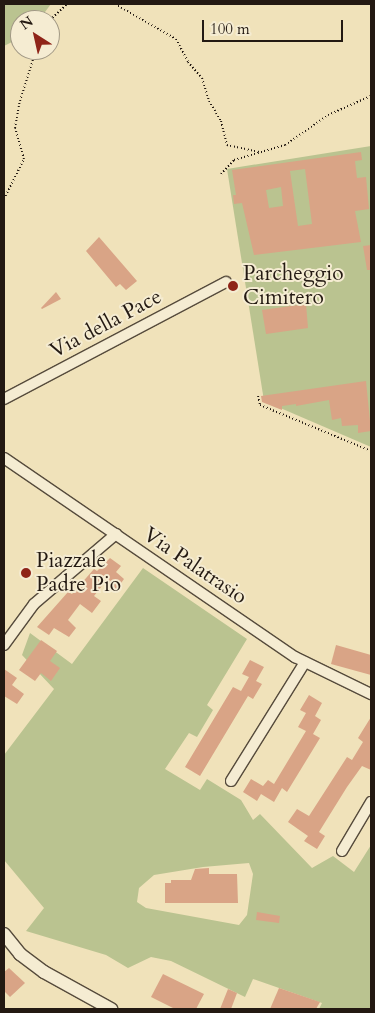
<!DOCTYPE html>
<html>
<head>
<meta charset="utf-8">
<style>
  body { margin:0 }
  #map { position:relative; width:375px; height:1013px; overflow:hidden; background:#f0e2ba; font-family:Cardo,serif }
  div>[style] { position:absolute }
  .green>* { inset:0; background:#bac390 }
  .building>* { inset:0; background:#d9a486 }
  .path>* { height:2px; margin-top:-1px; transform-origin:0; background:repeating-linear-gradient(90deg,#231912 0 1px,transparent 0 3.5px) }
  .roads { filter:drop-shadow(1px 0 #564b3c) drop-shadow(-1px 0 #564b3c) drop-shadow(0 1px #564b3c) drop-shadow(0 -1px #564b3c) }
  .minor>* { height:10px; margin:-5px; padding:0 5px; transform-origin:5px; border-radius:5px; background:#f5ecd2 }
  .tertiary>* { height:12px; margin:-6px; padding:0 6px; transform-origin:6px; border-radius:6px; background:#f5ecd2 }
  .dots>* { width:14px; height:14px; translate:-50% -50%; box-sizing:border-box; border:2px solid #f5ecd2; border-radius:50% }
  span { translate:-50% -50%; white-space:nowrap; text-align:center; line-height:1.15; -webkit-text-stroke:4px #f5ecd2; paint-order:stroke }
  .poi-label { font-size:21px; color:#231912 }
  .left { translate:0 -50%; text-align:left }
  .street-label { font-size:21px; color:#231912 }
  .frame { position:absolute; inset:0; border:5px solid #231912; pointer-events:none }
  .north { position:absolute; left:10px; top:10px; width:50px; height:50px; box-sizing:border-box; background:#f5ecd2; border:1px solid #a19885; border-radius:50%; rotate:325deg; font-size:14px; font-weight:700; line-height:20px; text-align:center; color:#231912 }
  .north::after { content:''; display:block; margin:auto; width:18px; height:22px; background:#8f2418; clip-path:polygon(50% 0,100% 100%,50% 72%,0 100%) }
  .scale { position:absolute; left:202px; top:20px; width:141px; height:22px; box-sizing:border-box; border:2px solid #231912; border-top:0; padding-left:6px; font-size:15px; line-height:18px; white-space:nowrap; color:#231912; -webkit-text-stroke:4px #f5ecd2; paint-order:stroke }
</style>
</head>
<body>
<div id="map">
  <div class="green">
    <i style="clip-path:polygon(4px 4px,51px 4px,39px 20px,20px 20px,20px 38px,4px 46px)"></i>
    <i style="clip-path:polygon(371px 146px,371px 447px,264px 401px,227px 169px)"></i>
    <i style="clip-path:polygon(evenodd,143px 568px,247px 639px,207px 705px,213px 710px,197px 737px,189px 733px,165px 769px,200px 790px,207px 779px,241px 800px,253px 820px,260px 814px,312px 868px,333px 856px,354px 872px,371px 845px,371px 1009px,319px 1009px,322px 1003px,253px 979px,245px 997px,171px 961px,151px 957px,128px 968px,106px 955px,26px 931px,44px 908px,4px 860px,4px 755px,54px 689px,22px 655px,30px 633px,72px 664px,143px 568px,249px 863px,253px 874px,247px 915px,239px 925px,146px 908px,137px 902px,139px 888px,154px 875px,203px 867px,249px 863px)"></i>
  </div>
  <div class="building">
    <i style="clip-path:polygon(evenodd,361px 152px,362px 160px,355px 161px,357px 178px,366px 177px,369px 209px,355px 211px,361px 242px,254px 255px,242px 203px,234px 204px,233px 195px,236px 195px,232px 170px,361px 152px,305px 169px,312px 224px,298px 226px,290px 171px,305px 169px,361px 152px,281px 187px,283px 206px,269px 208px,266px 190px,281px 187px)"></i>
    <i style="clip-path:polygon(99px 237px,137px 281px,126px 290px,120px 284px,116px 287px,86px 251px)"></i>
    <i style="clip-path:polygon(371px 245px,371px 270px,367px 270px,363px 246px)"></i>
    <i style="clip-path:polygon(56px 292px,61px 299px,42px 309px,41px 308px)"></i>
    <i style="clip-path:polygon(306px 304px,308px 328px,266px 334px,262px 310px)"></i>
    <i style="clip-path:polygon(366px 381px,371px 431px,358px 433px,358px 425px,342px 426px,341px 418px,332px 420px,329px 400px,296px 406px,296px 404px,282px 406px,282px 410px,262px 402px,261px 396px)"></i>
    <i style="clip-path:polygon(110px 558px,121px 566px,116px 572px,124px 579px,116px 590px,105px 582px,94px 596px,101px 601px,92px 613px,80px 604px,68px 620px,76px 628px,69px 637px,54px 628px,49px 635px,37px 627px,68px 592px,72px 594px,94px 569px,97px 571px)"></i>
    <i style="clip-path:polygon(41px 640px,57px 651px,50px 661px,60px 668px,51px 681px,41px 673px,35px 681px,19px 670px)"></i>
    <i style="clip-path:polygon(336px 645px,371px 655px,371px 675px,331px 664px)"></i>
    <i style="clip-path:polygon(250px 660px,264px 667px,256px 681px,262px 684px,253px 699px,248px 696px,200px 776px,185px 767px,233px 687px,241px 691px,249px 677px,242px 674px)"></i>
    <i style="clip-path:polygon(4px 669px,17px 678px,12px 685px,24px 694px,17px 704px,4px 696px)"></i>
    <i style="clip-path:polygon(309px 695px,322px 703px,315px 716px,321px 720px,313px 734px,320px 738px,287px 792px,282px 788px,274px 802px,261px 794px,257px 801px,243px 792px,251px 779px,263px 786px,268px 780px,274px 784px,306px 731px,298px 727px,306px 713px,300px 710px)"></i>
    <i style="clip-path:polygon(371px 717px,371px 770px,362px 766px,347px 787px,319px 832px,325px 836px,317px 849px,304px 841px,308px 836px,288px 822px,297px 809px,309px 816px,347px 757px,352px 760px,363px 742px,358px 738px)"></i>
    <i style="clip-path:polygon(209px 868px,209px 874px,237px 874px,238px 903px,165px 903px,165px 883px,171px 883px,171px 880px,191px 880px,195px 869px)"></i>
    <i style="clip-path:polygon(257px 912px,280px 916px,279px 923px,256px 920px)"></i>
    <i style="clip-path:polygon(9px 968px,25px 983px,10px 997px,4px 991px,4px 972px)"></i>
    <i style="clip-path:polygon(163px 974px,204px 994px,196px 1009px,175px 1009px,151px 997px)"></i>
    <i style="clip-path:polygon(279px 988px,320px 1002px,316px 1009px,270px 1009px)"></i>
    <i style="clip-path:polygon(228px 989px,237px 993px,231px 1009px,220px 1009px)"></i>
  </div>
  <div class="path">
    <i style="left:115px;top:4px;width:70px;rotate:29.8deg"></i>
    <i style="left:176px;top:39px;width:26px;rotate:62deg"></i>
    <i style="left:188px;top:62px;width:21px;rotate:49deg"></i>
    <i style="left:202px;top:78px;width:24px;rotate:73deg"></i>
    <i style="left:209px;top:101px;width:23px;rotate:59deg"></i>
    <i style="left:221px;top:121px;width:25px;rotate:76deg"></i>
    <i style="left:227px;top:145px;width:33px;rotate:12deg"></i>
    <i style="left:50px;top:20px;width:23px;rotate:-43deg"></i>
    <i style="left:221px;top:174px;width:19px;rotate:-47deg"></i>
    <i style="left:234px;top:160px;width:53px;rotate:-16.4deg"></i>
    <i style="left:285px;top:145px;width:52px;rotate:-34.9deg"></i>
    <i style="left:328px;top:115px;width:47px;rotate:-23.8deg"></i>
    <i style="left:4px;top:199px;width:45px;rotate:-63.4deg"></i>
    <i style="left:24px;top:159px;width:32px;rotate:-106deg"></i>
    <i style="left:15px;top:128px;width:27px;rotate:-80deg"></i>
    <i style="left:20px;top:101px;width:53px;rotate:-72.6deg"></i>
    <i style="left:258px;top:396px;width:9px;rotate:77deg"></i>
    <i style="left:260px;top:405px;width:120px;rotate:22.5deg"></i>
  </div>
  <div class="roads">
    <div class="minor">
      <i style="left:4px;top:399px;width:251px;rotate:-27.8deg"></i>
      <i style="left:4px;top:458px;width:353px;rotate:34.4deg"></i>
      <i style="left:295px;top:657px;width:85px;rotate:26deg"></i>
      <i style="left:4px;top:645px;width:51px;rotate:-53.8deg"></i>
      <i style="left:34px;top:604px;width:108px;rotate:-40.5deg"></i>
      <i style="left:231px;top:781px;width:140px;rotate:-58.1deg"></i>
      <i style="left:342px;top:851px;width:57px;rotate:-59.4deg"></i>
    </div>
    <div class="tertiary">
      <i style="left:4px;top:934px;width:26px;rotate:51deg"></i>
      <i style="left:20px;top:954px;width:30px;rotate:37deg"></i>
      <i style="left:44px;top:972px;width:77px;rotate:28.9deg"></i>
    </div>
  </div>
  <div class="dots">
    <i style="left:233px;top:286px;background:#8f2418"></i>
    <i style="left:26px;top:573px;background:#8f2418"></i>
  </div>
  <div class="poi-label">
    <span class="left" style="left:243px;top:286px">Parcheggio<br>Cimitero</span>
    <span class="left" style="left:36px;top:573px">Piazzale<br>Padre Pio</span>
  </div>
  <div class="street-label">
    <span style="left:106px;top:324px;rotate:-28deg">Via della Pace</span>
    <span style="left:195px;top:566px;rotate:34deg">Via Palatrasio</span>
  </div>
  <div class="frame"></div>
  <div class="north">N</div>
  <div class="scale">100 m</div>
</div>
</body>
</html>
